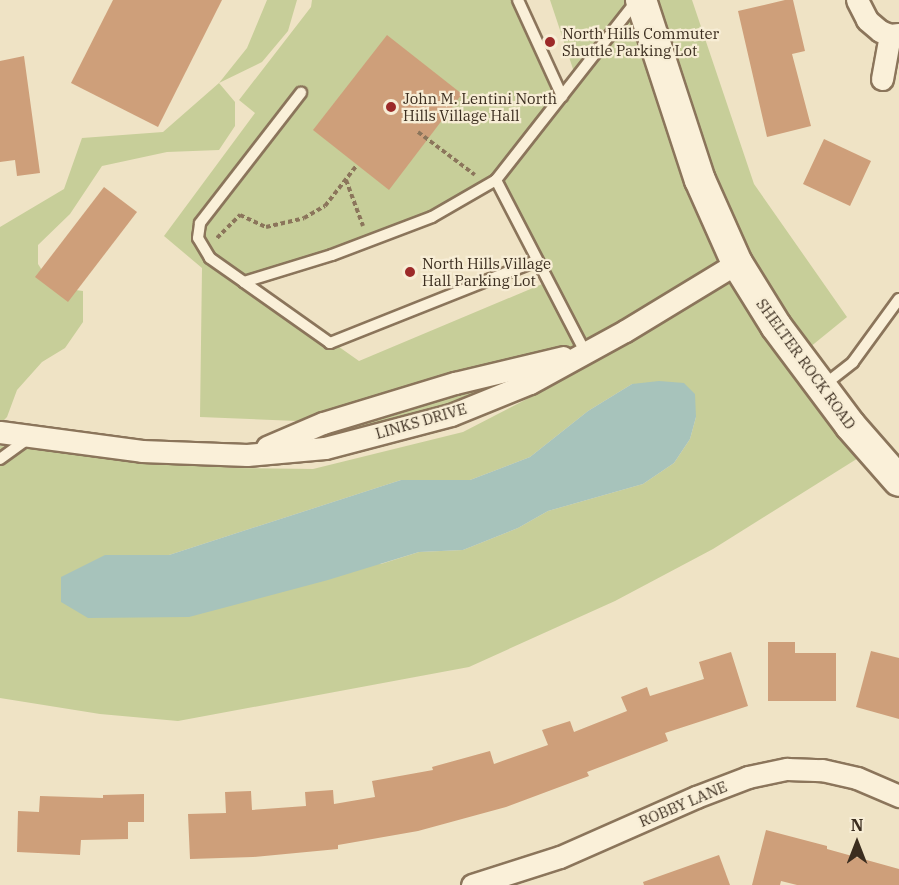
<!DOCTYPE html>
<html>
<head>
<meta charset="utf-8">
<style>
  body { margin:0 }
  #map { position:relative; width:899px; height:885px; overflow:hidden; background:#efe3c5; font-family:"IBM Plex Serif",serif }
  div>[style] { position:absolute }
  .green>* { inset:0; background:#c7ce99 }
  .water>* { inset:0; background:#a7c3bb }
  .building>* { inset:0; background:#ce9f7a }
  .path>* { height:4px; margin-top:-2px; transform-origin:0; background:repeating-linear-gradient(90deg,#8b755b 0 4.5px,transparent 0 7.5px) }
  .roads { filter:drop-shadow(2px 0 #8b755b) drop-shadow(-2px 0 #8b755b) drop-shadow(0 2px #8b755b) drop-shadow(0 -2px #8b755b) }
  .lane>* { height:10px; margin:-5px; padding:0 5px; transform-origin:5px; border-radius:5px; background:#faf0d9 }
  .street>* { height:21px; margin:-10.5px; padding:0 10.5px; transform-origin:10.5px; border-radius:10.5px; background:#faf0d9 }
  .secondary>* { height:30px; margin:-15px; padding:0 15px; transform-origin:15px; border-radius:15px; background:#faf0d9 }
  .dots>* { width:16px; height:16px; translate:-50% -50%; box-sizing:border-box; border:3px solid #f7edd5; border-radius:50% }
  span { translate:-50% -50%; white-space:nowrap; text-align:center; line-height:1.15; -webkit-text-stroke:4.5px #f7edd5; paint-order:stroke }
  .poi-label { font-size:15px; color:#3b2d1f }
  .left { translate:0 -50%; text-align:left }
  .street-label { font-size:15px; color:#3b2d1f }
  .north { position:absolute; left:827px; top:813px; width:60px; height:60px; -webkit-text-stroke:4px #f7edd5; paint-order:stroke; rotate:0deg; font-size:16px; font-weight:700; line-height:24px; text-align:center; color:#3b2d1f }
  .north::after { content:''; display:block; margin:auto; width:21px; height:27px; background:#3b2d1f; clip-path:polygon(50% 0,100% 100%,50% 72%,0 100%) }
</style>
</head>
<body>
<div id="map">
  <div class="green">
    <i style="clip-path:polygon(267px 0,297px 0,288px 31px,262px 62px,219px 83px,235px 102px,235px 126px,219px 150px,167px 152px,102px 166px,70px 214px,38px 245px,38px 264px,53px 287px,83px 291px,83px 322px,65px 348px,42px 362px,17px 390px,7px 417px,0 424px,0 227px,64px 189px,82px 138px,163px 132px,219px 83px,247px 48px)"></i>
    <i style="clip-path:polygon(evenodd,312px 0,518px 0,562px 95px,576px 78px,550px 0,692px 0,754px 184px,847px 317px,799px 356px,871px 450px,713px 549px,615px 601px,469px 667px,178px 721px,100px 714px,0 698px,0 446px,77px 450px,232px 468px,313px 469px,463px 432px,552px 386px,583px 355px,451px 415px,247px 455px,322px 422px,200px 417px,202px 268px,164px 236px,255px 113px,239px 100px,311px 7px,312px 0,496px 180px,547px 282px,359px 361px,247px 282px,432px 217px,496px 180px,312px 0,632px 384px,696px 417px,690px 439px,674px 463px,643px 484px,548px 511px,518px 528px,463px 550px,419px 552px,381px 564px,105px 555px,169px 555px,401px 480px,470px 480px,530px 457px,588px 411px,632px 384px)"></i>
  </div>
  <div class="water">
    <i style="clip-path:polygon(659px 381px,684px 383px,695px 394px,696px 417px,690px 439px,674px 463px,643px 484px,548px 511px,518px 528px,463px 550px,419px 552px,328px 580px,189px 617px,88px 618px,61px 602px,61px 577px,105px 555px,169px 555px,401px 480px,470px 480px,530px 457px,588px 411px,632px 384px)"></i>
  </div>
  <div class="building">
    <i style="clip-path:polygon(113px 0,222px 0,158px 127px,71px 83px)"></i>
    <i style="clip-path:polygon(785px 0,793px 0,805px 51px,792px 54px,811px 126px,767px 137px,738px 11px)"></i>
    <i style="clip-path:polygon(387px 35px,462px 94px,389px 190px,313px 130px)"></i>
    <i style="clip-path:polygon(24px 56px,40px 173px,17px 176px,15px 160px,0 162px,0 61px)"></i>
    <i style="clip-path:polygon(824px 139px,871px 161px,850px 206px,803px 184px)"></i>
    <i style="clip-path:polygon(104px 187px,137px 212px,68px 302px,35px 277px)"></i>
    <i style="clip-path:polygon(768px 642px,795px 642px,795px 653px,836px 653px,836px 701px,768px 701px)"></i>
    <i style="clip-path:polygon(871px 651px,899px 658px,899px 719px,856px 707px)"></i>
    <i style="clip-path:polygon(731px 652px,748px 706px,665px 733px,668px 741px,587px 772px,589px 776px,506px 807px,418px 831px,338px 845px,338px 849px,253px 857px,190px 859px,188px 814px,226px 813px,225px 792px,251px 791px,252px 810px,306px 806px,305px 792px,333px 790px,334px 804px,375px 797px,372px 781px,433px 770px,432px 767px,490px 751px,494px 764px,548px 745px,542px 730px,570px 721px,574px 732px,627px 711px,621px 697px,647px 687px,650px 696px,704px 679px,699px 662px)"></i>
    <i style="clip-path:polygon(144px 794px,144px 822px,128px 822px,128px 839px,81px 840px,80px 855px,17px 852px,18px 811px,39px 812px,40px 796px,103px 798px,103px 795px)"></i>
    <i style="clip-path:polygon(766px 830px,827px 846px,827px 849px,899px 869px,899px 885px,797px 885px,781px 881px,780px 885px,752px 885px)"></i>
    <i style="clip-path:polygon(719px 855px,730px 885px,644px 885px,643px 882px)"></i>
  </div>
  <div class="path">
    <i style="left:418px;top:132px;width:71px;rotate:37deg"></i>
    <i style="left:346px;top:180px;width:49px;rotate:69.7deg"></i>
    <i style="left:217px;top:238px;width:33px;rotate:-45deg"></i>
    <i style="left:240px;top:215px;width:29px;rotate:25deg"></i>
    <i style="left:266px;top:227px;width:39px;rotate:-13deg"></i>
    <i style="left:304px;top:218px;width:24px;rotate:-30deg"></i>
    <i style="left:325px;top:206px;width:52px;rotate:-52deg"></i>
  </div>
  <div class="roads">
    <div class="lane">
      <i style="left:518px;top:0;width:106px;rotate:65.4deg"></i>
      <i style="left:496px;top:180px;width:194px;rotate:62.6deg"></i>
      <i style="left:536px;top:261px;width:222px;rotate:158.3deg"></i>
      <i style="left:330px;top:343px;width:105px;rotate:-144.7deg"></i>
      <i style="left:244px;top:282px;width:92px;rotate:-17.1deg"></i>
      <i style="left:332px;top:255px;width:107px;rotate:-20.8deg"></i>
      <i style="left:432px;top:217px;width:74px;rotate:-30deg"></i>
      <i style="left:496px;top:180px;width:229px;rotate:-51.9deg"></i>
      <i style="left:244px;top:282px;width:42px;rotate:-144.8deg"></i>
      <i style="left:210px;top:258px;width:23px;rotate:-121deg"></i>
      <i style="left:198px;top:238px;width:15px;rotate:-82deg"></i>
      <i style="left:200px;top:223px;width:165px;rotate:-52.2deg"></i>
      <i style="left:824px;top:385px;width:37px;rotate:-38deg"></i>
      <i style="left:853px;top:362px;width:78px;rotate:-53.9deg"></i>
      <i style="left:0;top:459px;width:36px;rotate:-36deg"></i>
    </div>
    <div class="street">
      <i style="left:857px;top:0;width:22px;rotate:63deg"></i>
      <i style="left:867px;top:20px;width:17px;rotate:40deg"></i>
      <i style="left:880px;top:31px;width:11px;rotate:22deg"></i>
      <i style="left:890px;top:35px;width:9px;rotate:-6deg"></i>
      <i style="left:882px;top:79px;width:45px;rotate:-79.7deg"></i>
      <i style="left:0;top:432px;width:143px;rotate:7.6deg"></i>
      <i style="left:142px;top:451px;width:105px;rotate:2.2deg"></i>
      <i style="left:247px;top:455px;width:78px;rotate:-5.1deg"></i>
      <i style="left:325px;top:448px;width:130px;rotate:-14.7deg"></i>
      <i style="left:451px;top:415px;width:85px;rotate:-22.1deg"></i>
      <i style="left:530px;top:383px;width:108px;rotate:-28.7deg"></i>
      <i style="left:625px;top:331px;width:131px;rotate:-31.3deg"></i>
      <i style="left:267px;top:447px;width:61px;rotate:-23.2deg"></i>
      <i style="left:323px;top:423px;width:138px;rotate:-16.9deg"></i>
      <i style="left:455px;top:383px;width:111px;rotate:-13.5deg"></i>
      <i style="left:472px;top:885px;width:92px;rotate:-17.7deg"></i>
      <i style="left:560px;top:857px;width:149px;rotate:-23.8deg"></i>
      <i style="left:696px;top:797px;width:56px;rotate:-21deg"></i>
      <i style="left:748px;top:777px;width:40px;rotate:-12deg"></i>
      <i style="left:787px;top:769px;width:35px;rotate:2deg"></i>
      <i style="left:822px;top:770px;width:36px;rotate:13deg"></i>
      <i style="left:857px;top:778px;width:46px;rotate:23.2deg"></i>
    </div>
    <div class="secondary">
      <i style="left:641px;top:0;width:189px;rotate:71.9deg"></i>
      <i style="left:700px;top:180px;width:91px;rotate:66deg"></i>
      <i style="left:737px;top:263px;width:74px;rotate:58.2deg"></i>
      <i style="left:776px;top:326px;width:124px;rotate:53.2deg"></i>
      <i style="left:850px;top:425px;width:74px;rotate:48.8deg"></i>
    </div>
  </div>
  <div class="dots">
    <i style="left:550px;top:42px;background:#9c2a29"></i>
    <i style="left:391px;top:107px;background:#9c2a29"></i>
    <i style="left:410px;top:272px;background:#9c2a29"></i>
  </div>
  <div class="poi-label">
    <span class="left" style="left:562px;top:42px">North Hills Commuter<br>Shuttle Parking Lot</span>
    <span class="left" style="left:403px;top:107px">John M. Lentini North<br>Hills Village Hall</span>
    <span class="left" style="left:422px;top:272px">North Hills Village<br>Hall Parking Lot</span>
  </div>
  <div class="street-label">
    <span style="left:806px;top:364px;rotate:54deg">SHELTER ROCK ROAD</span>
    <span style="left:421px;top:421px;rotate:-16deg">LINKS DRIVE</span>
    <span style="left:683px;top:804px;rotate:-23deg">ROBBY LANE</span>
  </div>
  <div class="north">N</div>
</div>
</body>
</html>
